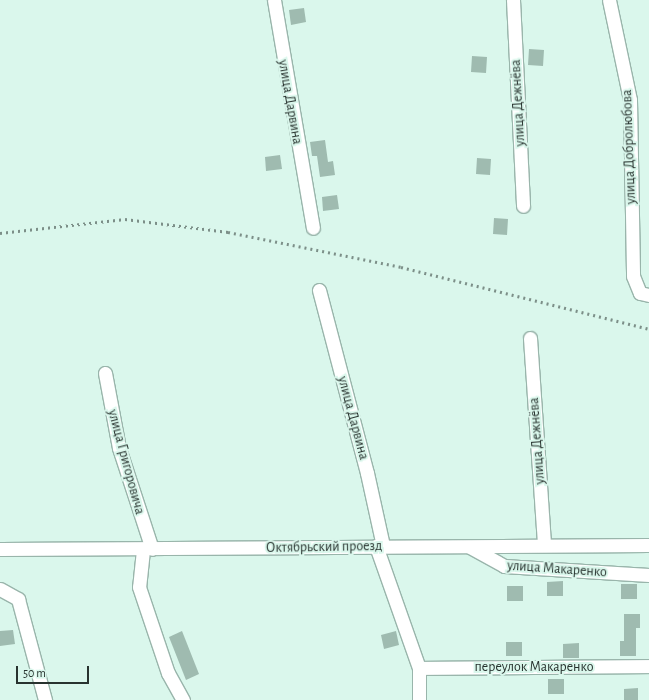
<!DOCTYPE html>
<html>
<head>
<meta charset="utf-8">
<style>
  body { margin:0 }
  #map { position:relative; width:649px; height:700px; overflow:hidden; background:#daf7ec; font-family:"Alegreya Sans",sans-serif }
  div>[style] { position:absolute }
  .building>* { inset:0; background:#9fbbb0 }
  .roads { filter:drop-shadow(1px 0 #99b5ab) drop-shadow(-1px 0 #99b5ab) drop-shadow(0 1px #99b5ab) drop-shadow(0 -1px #99b5ab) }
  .minor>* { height:13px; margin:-6.5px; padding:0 6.5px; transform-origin:6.5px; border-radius:6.5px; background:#fff }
  .rail>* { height:3px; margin-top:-1.5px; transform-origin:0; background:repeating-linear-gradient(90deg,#7c8f88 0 2px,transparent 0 6px) }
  span { translate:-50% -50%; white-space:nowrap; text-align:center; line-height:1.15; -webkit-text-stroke:4px #daf7ec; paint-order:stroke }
  .street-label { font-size:14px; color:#28332f }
  .scale { position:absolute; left:16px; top:666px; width:73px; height:18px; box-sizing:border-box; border:2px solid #28332f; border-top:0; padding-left:5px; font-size:12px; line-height:14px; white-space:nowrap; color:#28332f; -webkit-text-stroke:3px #daf7ec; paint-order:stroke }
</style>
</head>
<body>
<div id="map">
  <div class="building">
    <i style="clip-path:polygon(304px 8px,306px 22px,291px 25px,289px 10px)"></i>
    <i style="clip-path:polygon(529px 49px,544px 50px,543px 66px,528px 65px)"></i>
    <i style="clip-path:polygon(472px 56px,487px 57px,486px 73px,471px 72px)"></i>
    <i style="clip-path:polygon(325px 140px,328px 162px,333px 161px,335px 175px,320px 177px,317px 156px,312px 156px,310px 142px)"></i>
    <i style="clip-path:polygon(280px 155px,282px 169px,266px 171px,265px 157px)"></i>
    <i style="clip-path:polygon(477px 158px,491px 159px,490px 175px,476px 174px)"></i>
    <i style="clip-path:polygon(337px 195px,339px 209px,323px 211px,322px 197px)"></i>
    <i style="clip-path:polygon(494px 218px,508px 219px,507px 235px,493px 234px)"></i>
    <i style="clip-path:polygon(563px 581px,563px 596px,547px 596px,547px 582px)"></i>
    <i style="clip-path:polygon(621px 584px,637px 584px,637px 599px,621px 599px)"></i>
    <i style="clip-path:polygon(507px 586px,523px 586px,523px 601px,507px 601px)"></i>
    <i style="clip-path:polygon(624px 614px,640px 614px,640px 628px,636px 628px,636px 656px,620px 656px,620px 641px,624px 641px)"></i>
    <i style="clip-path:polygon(13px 630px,15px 644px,0 646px,0 631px)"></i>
    <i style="clip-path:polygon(182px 631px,199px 674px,186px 680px,169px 637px)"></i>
    <i style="clip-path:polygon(396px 631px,399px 645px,384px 649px,381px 635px)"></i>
    <i style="clip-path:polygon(506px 642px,522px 642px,522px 656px,506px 656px)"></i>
    <i style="clip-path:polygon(579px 643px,579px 658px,563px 658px,563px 644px)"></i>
    <i style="clip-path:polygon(548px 679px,564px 679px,564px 694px,548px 694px)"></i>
    <i style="clip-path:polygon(638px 688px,638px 700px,624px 700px,624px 689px)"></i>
  </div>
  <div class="roads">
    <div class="minor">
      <i style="left:274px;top:0;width:231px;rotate:80.3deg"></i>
      <i style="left:513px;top:0;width:206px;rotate:87.2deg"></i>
      <i style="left:609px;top:0;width:102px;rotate:78.1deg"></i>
      <i style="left:630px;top:100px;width:176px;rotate:89deg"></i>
      <i style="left:633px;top:276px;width:18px;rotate:68deg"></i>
      <i style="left:640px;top:293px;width:9px;rotate:13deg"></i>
      <i style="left:319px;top:290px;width:189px;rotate:75.3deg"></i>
      <i style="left:367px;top:473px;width:75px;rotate:77.6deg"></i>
      <i style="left:530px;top:338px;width:207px;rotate:86.1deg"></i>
      <i style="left:105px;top:373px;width:76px;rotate:79.4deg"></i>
      <i style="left:119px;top:448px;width:106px;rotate:71.9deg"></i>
      <i style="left:376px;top:546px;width:129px;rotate:70.6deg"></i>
      <i style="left:419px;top:668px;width:32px;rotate:90deg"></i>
      <i style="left:470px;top:547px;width:39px;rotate:29deg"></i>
      <i style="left:504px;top:566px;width:145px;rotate:3.6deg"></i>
      <i style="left:0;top:549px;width:649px;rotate:-0.35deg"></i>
      <i style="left:143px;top:550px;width:37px;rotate:96deg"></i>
      <i style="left:139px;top:587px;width:91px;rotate:71.4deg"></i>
      <i style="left:168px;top:673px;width:31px;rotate:61deg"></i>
      <i style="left:0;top:589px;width:21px;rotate:29deg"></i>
      <i style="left:18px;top:599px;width:105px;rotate:75deg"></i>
      <i style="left:419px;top:668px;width:230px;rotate:-0.5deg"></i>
    </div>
  </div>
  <div class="rail">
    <i style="left:0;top:233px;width:126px;rotate:-6.4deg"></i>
    <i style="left:125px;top:219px;width:104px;rotate:7.2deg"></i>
    <i style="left:228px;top:232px;width:177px;rotate:11.4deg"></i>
    <i style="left:401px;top:267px;width:256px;rotate:14deg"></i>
  </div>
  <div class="street-label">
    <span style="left:290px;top:102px;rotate:80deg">улица Дарвина</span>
    <span style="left:518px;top:103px;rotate:-93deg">улица Дежнёва</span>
    <span style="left:629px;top:147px;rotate:-92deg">улица Добролюбова</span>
    <span style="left:353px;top:418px;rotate:75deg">улица Дарвина</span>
    <span style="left:537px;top:441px;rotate:-94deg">улица Дежнёва</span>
    <span style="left:126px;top:462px;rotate:75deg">улица Григоровича</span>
    <span style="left:324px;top:547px;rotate:-1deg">Октябрьский проезд</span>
    <span style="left:557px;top:569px;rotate:4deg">улица Макаренко</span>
    <span style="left:534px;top:667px">переулок Макаренко</span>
  </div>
  <div class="scale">50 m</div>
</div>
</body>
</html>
